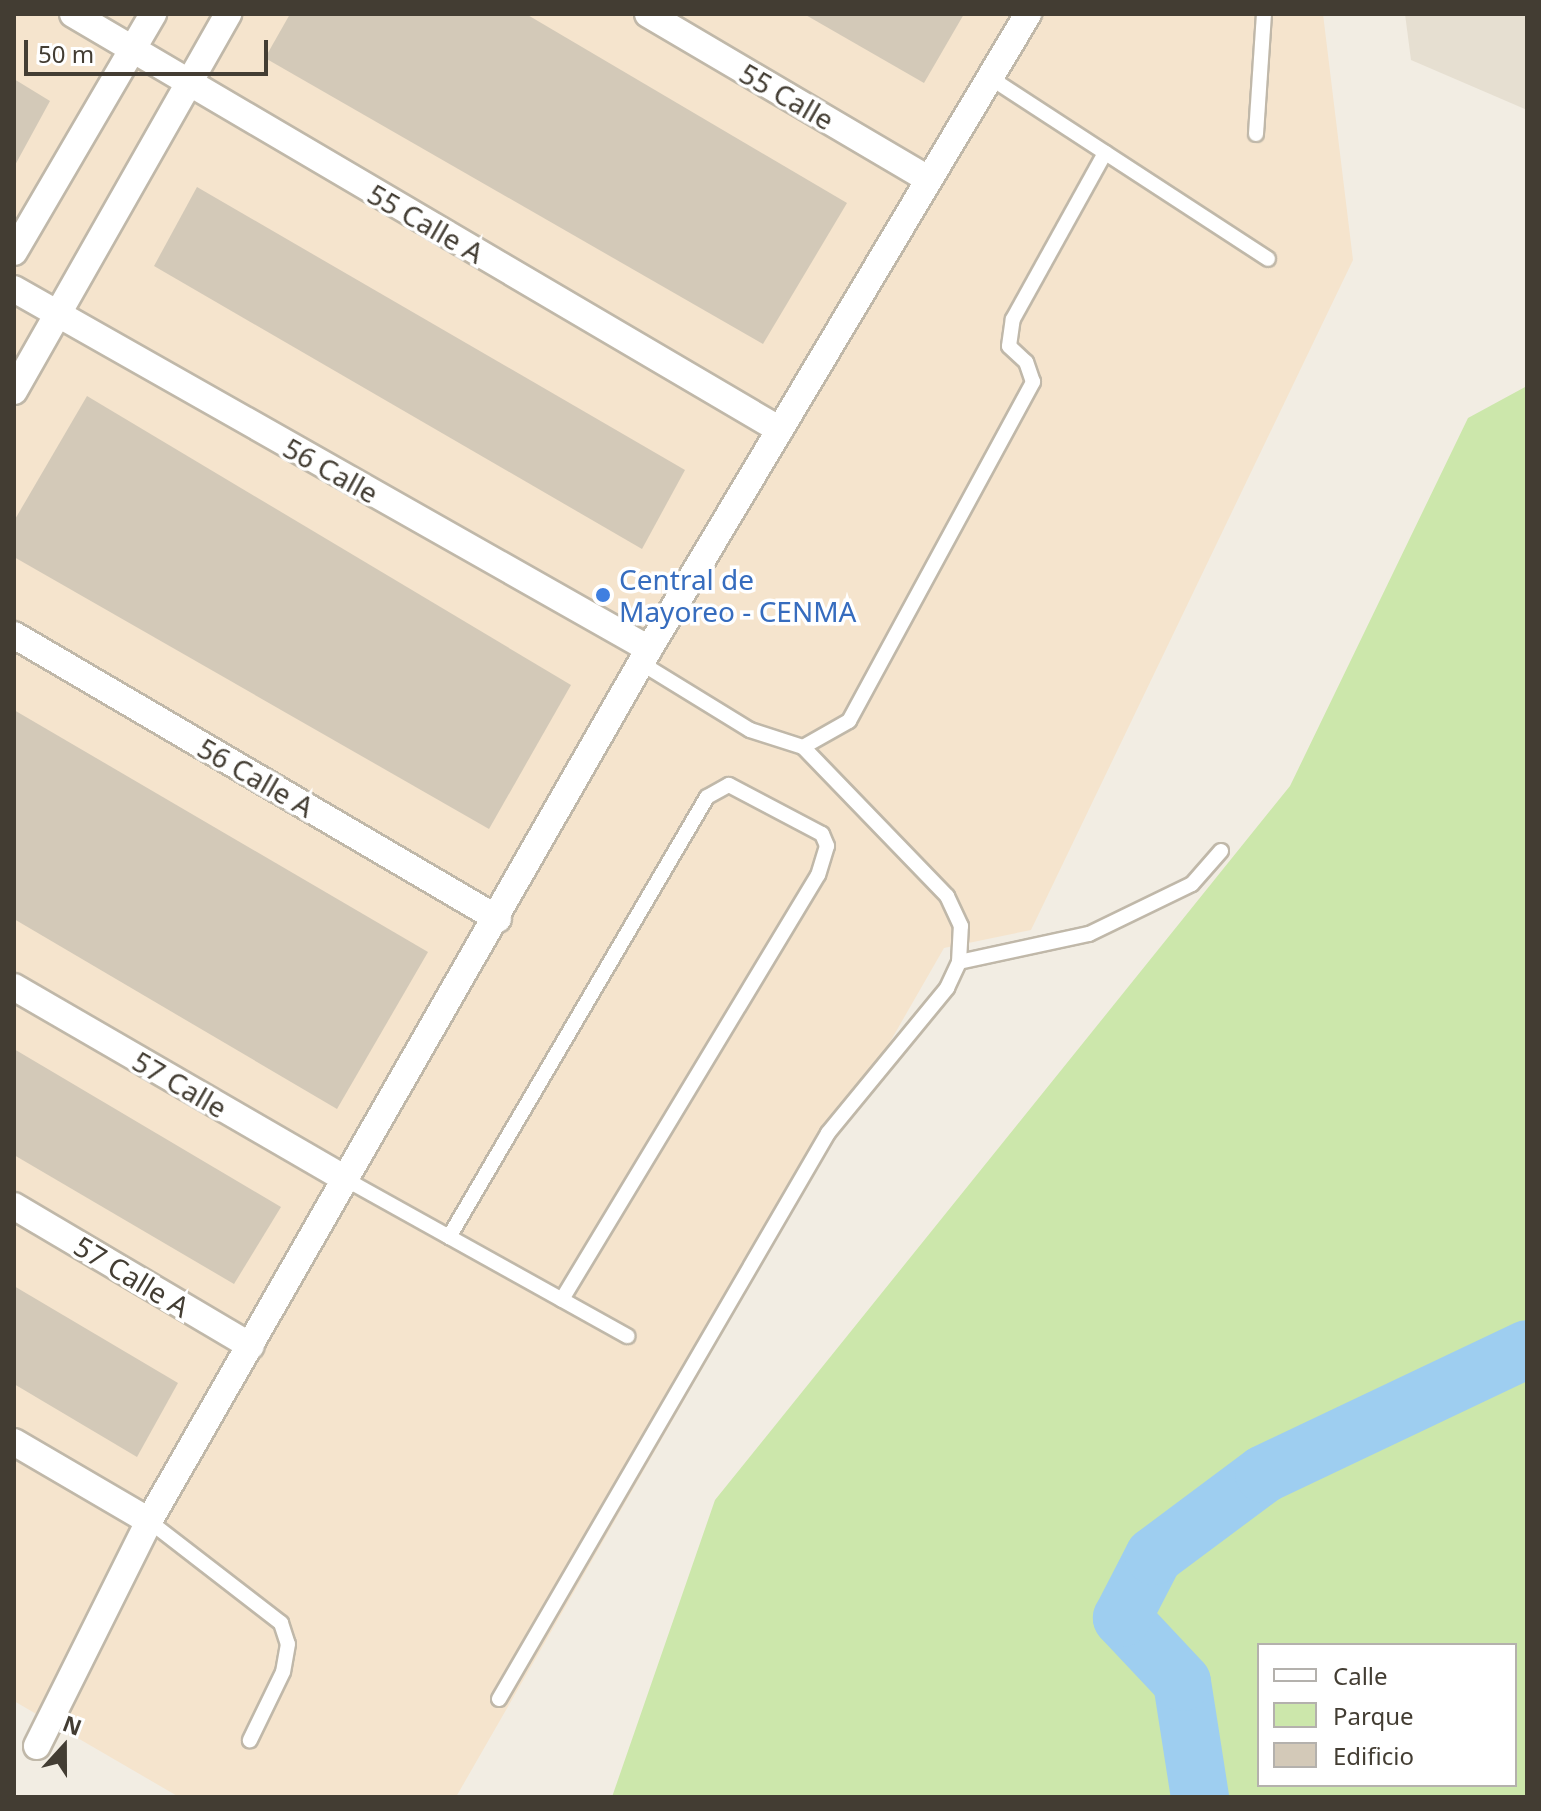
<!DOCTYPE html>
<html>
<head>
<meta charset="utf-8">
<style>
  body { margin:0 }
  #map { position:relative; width:1541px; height:1811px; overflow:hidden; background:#f2ede3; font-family:"Noto Sans",sans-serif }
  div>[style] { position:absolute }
  .residential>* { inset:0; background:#e6dfd1 }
  .commercial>* { inset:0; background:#f5e4cd }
  .green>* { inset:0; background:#cce7ab }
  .river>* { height:58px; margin:-29px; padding:0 29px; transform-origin:29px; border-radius:29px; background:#9ecef0 }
  .building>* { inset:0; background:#d3c9b8 }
  .roads { filter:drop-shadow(2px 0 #c0b8a9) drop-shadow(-2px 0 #c0b8a9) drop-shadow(0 2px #c0b8a9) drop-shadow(0 -2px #c0b8a9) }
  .lane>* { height:14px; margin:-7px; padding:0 7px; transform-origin:7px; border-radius:7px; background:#fff }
  .street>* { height:26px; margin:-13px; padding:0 13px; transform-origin:13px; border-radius:13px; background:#fff }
  .dots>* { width:22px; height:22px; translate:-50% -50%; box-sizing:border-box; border:4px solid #fff; border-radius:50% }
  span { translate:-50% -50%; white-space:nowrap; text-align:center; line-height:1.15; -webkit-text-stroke:7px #fff; paint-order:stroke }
  .street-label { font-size:28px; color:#433d33 }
  .shop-label { font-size:28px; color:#366cbe }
  .left { translate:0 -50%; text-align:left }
  .frame { position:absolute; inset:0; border:16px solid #433d33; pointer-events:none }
  .legend { position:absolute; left:1257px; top:1643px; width:260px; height:144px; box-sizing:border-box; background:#fff; border:2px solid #b4b1ad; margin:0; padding:10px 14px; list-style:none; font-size:24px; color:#433d33 }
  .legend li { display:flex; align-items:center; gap:16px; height:40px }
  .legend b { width:40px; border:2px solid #b4b1ad }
  .north { position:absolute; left:24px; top:1707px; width:80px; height:80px; -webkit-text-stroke:6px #fff; paint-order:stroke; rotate:21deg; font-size:22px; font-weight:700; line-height:32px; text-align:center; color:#433d33 }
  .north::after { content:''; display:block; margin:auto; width:28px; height:36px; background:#433d33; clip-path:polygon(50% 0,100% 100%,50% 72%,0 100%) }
  .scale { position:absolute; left:24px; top:40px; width:244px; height:36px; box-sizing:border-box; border:4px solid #433d33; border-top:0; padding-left:10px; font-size:24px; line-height:28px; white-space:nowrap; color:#433d33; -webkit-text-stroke:6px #fff; paint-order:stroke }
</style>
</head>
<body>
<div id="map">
  <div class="residential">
    <i style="clip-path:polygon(1405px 14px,1527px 14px,1527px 110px,1411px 60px)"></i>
  </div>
  <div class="commercial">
    <i style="clip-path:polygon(14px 14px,1323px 14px,1353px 260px,1031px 930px,944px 948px,456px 1797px,179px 1797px,14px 1701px)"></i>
  </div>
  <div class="green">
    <i style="clip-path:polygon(evenodd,1527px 386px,1527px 1797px,612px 1797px,715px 1500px,1290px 786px,1468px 418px,1527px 386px,1259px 1645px,1515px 1645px,1515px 1785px,1259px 1785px,1259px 1645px)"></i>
  </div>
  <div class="river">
    <i style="left:1200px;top:1797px;width:116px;rotate:-98.9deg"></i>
    <i style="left:1182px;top:1682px;width:88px;rotate:-133.2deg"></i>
    <i style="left:1122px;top:1618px;width:70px;rotate:-62.7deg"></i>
    <i style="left:1154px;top:1556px;width:137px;rotate:-36.7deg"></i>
    <i style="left:1264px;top:1474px;width:291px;rotate:-25.4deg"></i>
  </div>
  <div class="building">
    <i style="clip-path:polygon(290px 14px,526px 14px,847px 203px,763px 344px,265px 58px)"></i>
    <i style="clip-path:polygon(804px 14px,964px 14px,924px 83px)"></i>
    <i style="clip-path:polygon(14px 79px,50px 101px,14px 167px)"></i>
    <i style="clip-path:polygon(197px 187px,685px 470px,642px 549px,154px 266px)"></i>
    <i style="clip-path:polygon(87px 396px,571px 685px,489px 829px,14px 557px,14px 521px)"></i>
    <i style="clip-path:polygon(14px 710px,428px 952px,337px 1109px,14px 919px)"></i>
    <i style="clip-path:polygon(14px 1049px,281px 1207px,234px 1284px,14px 1155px)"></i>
    <i style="clip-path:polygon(14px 1286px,178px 1383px,137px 1457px,14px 1384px)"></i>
  </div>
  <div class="roads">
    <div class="lane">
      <i style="left:989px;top:77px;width:333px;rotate:33.1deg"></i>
      <i style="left:1256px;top:134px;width:120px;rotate:-86.2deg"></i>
      <i style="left:641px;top:663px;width:128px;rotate:31.6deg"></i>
      <i style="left:750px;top:730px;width:56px;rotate:17.8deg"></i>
      <i style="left:803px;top:747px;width:53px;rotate:-29.5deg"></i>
      <i style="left:849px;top:721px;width:386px;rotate:-61.5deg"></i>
      <i style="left:1033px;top:382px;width:21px;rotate:-109deg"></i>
      <i style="left:1026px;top:362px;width:23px;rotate:-137deg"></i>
      <i style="left:1009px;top:346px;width:27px;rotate:-82deg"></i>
      <i style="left:1013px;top:319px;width:190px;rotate:-61deg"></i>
      <i style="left:959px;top:962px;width:133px;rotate:-12.2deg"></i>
      <i style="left:1089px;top:934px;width:114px;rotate:-25.9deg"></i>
      <i style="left:1192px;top:884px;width:44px;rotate:-48.7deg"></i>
      <i style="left:347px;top:1180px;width:321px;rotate:29.1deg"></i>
      <i style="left:449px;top:1237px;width:510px;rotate:-59.61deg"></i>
      <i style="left:707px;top:797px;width:25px;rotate:-29deg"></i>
      <i style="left:729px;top:785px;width:105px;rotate:27.8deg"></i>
      <i style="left:822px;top:834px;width:13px;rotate:67deg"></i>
      <i style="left:827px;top:846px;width:30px;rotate:107deg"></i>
      <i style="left:818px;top:875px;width:496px;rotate:121.1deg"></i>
      <i style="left:149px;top:1521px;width:167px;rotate:37.7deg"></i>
      <i style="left:281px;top:1623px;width:22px;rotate:72deg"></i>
      <i style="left:288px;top:1644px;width:28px;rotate:100deg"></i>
      <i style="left:283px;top:1672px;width:76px;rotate:115.9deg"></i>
      <i style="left:499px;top:1699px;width:655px;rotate:-59.83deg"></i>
      <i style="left:828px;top:1133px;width:188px;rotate:-50.6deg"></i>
      <i style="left:947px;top:988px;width:29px;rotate:-65deg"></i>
      <i style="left:959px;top:962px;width:36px;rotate:-87deg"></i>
      <i style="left:961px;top:926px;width:33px;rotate:-115deg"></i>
      <i style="left:947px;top:896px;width:207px;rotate:-134deg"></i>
    </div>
    <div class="street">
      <i style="left:73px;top:14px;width:820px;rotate:30.47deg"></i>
      <i style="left:648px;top:14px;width:323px;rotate:30.5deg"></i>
      <i style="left:14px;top:252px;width:276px;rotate:-59.7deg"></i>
      <i style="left:14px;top:289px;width:730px;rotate:29.55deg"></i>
      <i style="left:14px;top:391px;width:434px;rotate:-60.4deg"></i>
      <i style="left:14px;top:635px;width:561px;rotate:30.4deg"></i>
      <i style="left:14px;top:987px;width:385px;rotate:30.1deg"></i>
      <i style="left:14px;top:1206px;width:275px;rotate:30.6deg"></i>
      <i style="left:14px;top:1442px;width:156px;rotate:30.3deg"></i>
      <i style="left:37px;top:1746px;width:251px;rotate:-63.5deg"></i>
      <i style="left:149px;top:1521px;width:1005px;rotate:-60.17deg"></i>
      <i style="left:649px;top:649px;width:740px;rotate:-59.17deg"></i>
    </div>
  </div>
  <div class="dots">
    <i style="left:603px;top:595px;background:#3f7fe0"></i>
  </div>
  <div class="street-label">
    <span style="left:787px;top:96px;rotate:30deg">55 Calle</span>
    <span style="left:426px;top:223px;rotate:30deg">55 Calle A</span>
    <span style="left:331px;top:470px;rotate:29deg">56 Calle</span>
    <span style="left:256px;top:777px;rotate:30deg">56 Calle A</span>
    <span style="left:180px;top:1084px;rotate:30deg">57 Calle</span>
    <span style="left:132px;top:1276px;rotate:31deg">57 Calle A</span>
  </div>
  <div class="shop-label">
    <span class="left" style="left:619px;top:595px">Central de<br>Mayoreo - CENMA</span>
  </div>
  <div class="frame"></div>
  <ul class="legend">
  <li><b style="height:10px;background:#fff"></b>Calle</li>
  <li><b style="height:22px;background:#cce7ab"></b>Parque</li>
  <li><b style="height:22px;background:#d3c9b8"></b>Edificio</li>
  </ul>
  <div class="north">N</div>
  <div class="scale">50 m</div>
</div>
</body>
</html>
